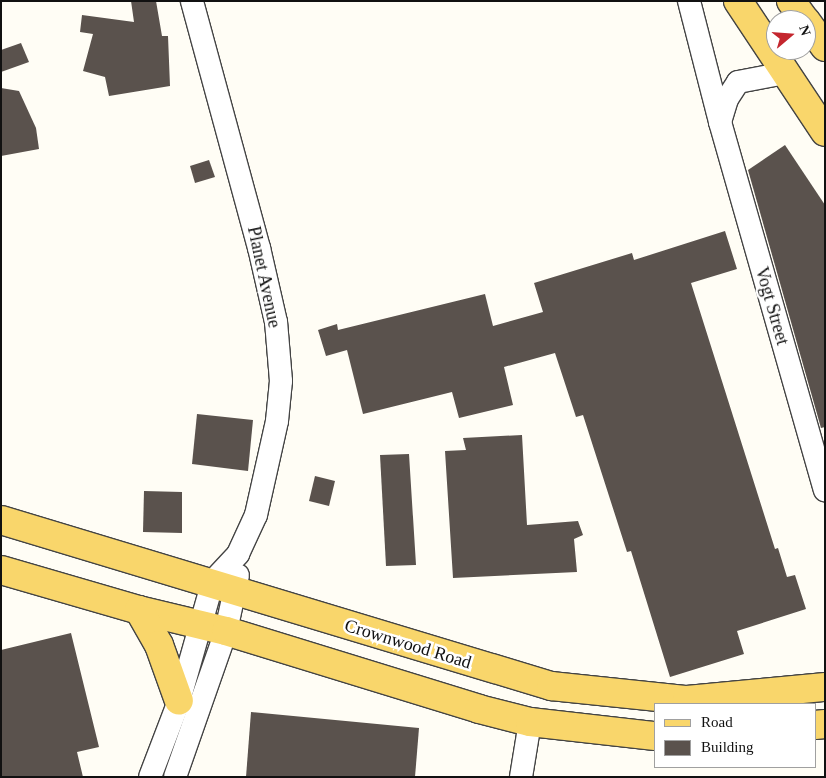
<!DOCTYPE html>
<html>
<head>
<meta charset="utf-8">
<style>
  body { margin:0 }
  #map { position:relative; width:826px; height:778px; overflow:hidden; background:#fffdf5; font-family:Georgia,serif }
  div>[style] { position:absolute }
  .building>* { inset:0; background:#5a524d }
  .roads { filter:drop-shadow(1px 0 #444) drop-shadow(-1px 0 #444) drop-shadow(0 1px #444) drop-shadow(0 -1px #444) }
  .minor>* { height:22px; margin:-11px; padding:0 11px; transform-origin:11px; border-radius:11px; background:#fff }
  .major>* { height:28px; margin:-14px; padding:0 14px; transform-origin:14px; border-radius:14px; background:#f9d66b }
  span { translate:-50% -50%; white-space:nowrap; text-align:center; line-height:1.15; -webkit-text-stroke:5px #fff; paint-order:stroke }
  .street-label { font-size:18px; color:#111 }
  .frame { position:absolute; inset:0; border:2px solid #111; pointer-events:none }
  .legend { position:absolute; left:654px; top:703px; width:162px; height:65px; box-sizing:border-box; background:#fff; border:1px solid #a0a0a0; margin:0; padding:6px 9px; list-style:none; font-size:15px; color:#111 }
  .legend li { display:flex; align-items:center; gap:10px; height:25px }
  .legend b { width:25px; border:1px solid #a0a0a0 }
  .north { position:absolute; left:766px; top:10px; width:50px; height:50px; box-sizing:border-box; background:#fff; border:1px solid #a0a0a0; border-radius:50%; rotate:72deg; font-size:14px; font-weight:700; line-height:20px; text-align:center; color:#111 }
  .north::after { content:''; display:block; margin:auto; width:18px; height:22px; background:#c4262e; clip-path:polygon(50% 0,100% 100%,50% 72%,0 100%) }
</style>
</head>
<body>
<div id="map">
  <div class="building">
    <i style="clip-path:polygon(131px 1px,156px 1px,162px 36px,168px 36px,170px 86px,109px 96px,105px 77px,83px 71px,93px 34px,80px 32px,82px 15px,134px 22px)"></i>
    <i style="clip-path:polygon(21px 43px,29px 62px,1px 72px,1px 50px)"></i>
    <i style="clip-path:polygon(1px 88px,19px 91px,36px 128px,39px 149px,1px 156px)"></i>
    <i style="clip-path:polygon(785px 145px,825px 205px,825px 427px,821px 428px,748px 170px)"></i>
    <i style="clip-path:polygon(209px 160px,215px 177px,195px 183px,190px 166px)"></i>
    <i style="clip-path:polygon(725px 231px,737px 269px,691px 283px,775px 549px,778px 548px,787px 577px,795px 575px,806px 609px,737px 631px,744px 654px,670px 677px,631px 551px,627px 552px,583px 415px,576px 417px,555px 353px,504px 367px,513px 405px,459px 418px,452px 392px,363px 414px,347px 350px,326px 356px,318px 330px,337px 324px,338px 330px,485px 294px,493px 326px,543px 312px,534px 283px,632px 253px,634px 260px)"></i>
    <i style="clip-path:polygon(197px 414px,253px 420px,248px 471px,192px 464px)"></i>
    <i style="clip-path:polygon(522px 435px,527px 525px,578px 521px,583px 535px,574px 539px,577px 572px,453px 578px,445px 451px,466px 450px,463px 438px)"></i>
    <i style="clip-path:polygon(409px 454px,416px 565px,386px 566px,380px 455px)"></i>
    <i style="clip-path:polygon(315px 476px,335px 481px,329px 506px,309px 501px)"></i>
    <i style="clip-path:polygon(144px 491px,182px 492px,182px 533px,143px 532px)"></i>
    <i style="clip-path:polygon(71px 633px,99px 747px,77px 752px,83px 777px,1px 777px,1px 650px)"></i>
    <i style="clip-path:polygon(251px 712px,419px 728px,415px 777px,246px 777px)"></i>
  </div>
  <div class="roads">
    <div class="minor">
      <i style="left:689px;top:1px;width:125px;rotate:75.6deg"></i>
      <i style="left:720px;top:122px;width:383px;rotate:74.1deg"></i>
      <i style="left:720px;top:122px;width:24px;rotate:-73deg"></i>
      <i style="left:727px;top:99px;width:20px;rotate:-57deg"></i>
      <i style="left:738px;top:82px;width:48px;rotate:-10.8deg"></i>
      <i style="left:150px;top:777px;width:81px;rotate:-69.1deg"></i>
      <i style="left:179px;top:701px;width:125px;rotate:-74.2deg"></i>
      <i style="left:213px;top:581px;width:37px;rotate:-47deg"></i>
      <i style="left:238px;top:554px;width:43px;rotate:-65.2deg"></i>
      <i style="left:256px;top:515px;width:96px;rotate:-77.4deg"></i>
      <i style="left:277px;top:421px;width:40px;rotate:-84.3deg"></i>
      <i style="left:281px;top:381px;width:59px;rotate:-94.8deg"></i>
      <i style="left:276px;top:322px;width:76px;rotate:-102.9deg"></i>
      <i style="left:259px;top:248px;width:256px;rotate:-105.2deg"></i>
      <i style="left:175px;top:777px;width:155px;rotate:-70.7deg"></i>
      <i style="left:226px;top:631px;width:57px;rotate:-77.9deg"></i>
      <i style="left:521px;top:777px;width:56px;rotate:-80.7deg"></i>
    </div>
    <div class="major">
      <i style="left:738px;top:1px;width:157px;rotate:56.4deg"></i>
      <i style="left:791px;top:1px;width:24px;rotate:54deg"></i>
      <i style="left:806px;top:21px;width:32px;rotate:54deg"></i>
      <i style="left:1px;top:520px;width:575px;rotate:16.79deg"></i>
      <i style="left:551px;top:686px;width:137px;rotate:5.9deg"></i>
      <i style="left:687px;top:700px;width:139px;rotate:-5.4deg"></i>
      <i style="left:1px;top:570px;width:144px;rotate:16.2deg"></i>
      <i style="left:139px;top:610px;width:89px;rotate:13.6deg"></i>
      <i style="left:226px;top:631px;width:265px;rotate:17.1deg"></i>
      <i style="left:479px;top:709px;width:53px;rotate:14.3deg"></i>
      <i style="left:530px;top:722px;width:126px;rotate:6.4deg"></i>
      <i style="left:139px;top:610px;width:40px;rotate:60.3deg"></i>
      <i style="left:159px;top:645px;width:59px;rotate:70.3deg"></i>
      <i style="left:815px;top:725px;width:10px;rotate:-6deg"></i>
    </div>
  </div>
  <div class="street-label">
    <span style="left:264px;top:277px;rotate:78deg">Planet Avenue</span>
    <span style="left:772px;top:306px;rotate:74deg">Vogt Street</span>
    <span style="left:408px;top:644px;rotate:17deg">Crownwood Road</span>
  </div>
  <div class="frame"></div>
  <ul class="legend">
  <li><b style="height:6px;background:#f9d66b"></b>Road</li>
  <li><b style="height:14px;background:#5a524d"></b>Building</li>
  </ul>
  <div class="north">N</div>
</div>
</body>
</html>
